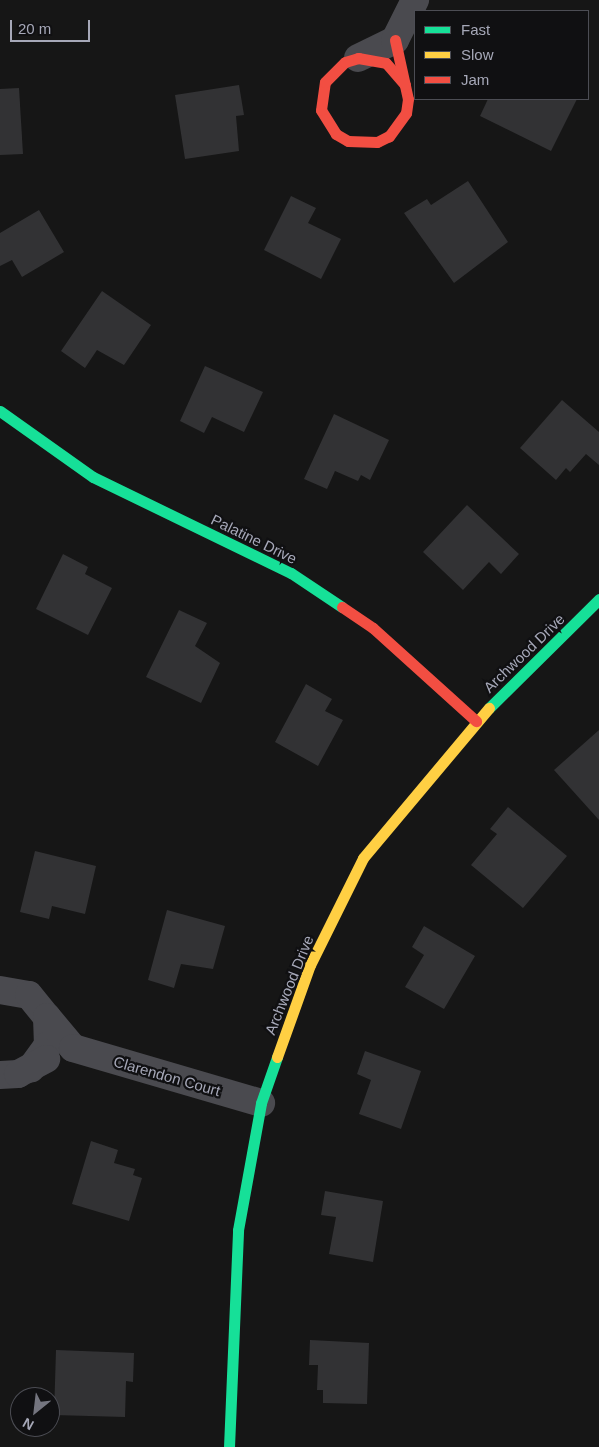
<!DOCTYPE html>
<html>
<head>
<meta charset="utf-8">
<style>
  body { margin:0 }
  #map { position:relative; width:599px; height:1447px; overflow:hidden; background:#161616; font-family:Helvetica,sans-serif }
  div>[style] { position:absolute }
  .building>* { inset:0; background:#323234 }
  .street>* { height:28px; margin:-14px; padding:0 14px; transform-origin:14px; border-radius:14px; background:#4a4a4f }
  .fast>* { height:11px; margin:-5.5px; padding:0 5.5px; transform-origin:5.5px; border-radius:5.5px; background:#16e098 }
  .slow>* { height:11px; margin:-5.5px; padding:0 5.5px; transform-origin:5.5px; border-radius:5.5px; background:#ffcf43 }
  .jam>* { height:11px; margin:-5.5px; padding:0 5.5px; transform-origin:5.5px; border-radius:5.5px; background:#f24e42 }
  span { translate:-50% -50%; white-space:nowrap; text-align:center; line-height:1.15; -webkit-text-stroke:4.5px #101012; paint-order:stroke }
  .street-label { font-size:15px; color:#a6a8b8 }
  .legend { position:absolute; left:414px; top:10px; width:175px; height:90px; box-sizing:border-box; background:#101012; border:1px solid #4c4d54; margin:0; padding:6px 9px; list-style:none; font-size:15px; color:#a6a8b8 }
  .legend li { display:flex; align-items:center; gap:10px; height:25px }
  .legend b { width:25px; border:1px solid #4c4d54 }
  .north { position:absolute; left:10px; top:1387px; width:50px; height:50px; box-sizing:border-box; background:#101012; border:1px solid #4c4d54; border-radius:50%; rotate:209deg; font-size:14px; font-weight:700; line-height:20px; text-align:center; color:#a6a8b8 }
  .north::after { content:''; display:block; margin:auto; width:18px; height:22px; background:#74757f; clip-path:polygon(50% 0,100% 100%,50% 72%,0 100%) }
  .scale { position:absolute; left:10px; top:20px; width:80px; height:22px; box-sizing:border-box; border:2px solid #a6a8b8; border-top:0; padding-left:6px; font-size:15px; line-height:18px; white-space:nowrap; color:#a6a8b8; -webkit-text-stroke:4px #101012; paint-order:stroke }
</style>
</head>
<body>
<div id="map">
  <div class="building">
    <i style="clip-path:polygon(239px 85px,244px 115px,236px 116px,239px 151px,185px 159px,175px 95px)"></i>
    <i style="clip-path:polygon(19px 88px,23px 154px,0 155px,0 89px)"></i>
    <i style="clip-path:polygon(488px 99px,577px 99px,551px 151px,480px 116px)"></i>
    <i style="clip-path:polygon(468px 181px,508px 242px,454px 283px,404px 213px,427px 199px,431px 205px)"></i>
    <i style="clip-path:polygon(291px 196px,316px 208px,308px 223px,341px 239px,321px 279px,264px 250px)"></i>
    <i style="clip-path:polygon(39px 210px,64px 252px,22px 277px,12px 260px,0 266px,0 233px)"></i>
    <i style="clip-path:polygon(102px 291px,151px 325px,124px 365px,97px 350px,85px 368px,61px 351px)"></i>
    <i style="clip-path:polygon(205px 366px,263px 392px,244px 432px,212px 417px,204px 433px,180px 421px)"></i>
    <i style="clip-path:polygon(562px 400px,599px 432px,599px 465px,586px 454px,570px 472px,566px 468px,556px 480px,520px 448px)"></i>
    <i style="clip-path:polygon(334px 414px,389px 440px,370px 480px,361px 475px,358px 481px,335px 471px,327px 489px,304px 479px)"></i>
    <i style="clip-path:polygon(467px 505px,519px 554px,501px 574px,489px 562px,463px 590px,423px 552px)"></i>
    <i style="clip-path:polygon(63px 554px,88px 567px,85px 574px,112px 588px,88px 635px,36px 609px)"></i>
    <i style="clip-path:polygon(179px 610px,207px 623px,195px 646px,220px 663px,201px 703px,146px 677px)"></i>
    <i style="clip-path:polygon(306px 684px,332px 699px,325px 711px,343px 720px,318px 766px,275px 742px)"></i>
    <i style="clip-path:polygon(599px 730px,599px 820px,554px 770px)"></i>
    <i style="clip-path:polygon(508px 807px,567px 856px,523px 908px,471px 865px,497px 834px,490px 829px)"></i>
    <i style="clip-path:polygon(35px 851px,96px 866px,85px 914px,52px 906px,49px 919px,20px 912px)"></i>
    <i style="clip-path:polygon(167px 910px,225px 926px,213px 969px,181px 964px,174px 988px,148px 980px)"></i>
    <i style="clip-path:polygon(424px 926px,475px 956px,444px 1009px,405px 987px,424px 955px,412px 947px)"></i>
    <i style="clip-path:polygon(365px 1051px,421px 1071px,401px 1129px,359px 1114px,371px 1080px,357px 1074px)"></i>
    <i style="clip-path:polygon(91px 1141px,118px 1150px,114px 1163px,135px 1169px,133px 1175px,142px 1178px,129px 1221px,72px 1204px)"></i>
    <i style="clip-path:polygon(325px 1191px,383px 1201px,373px 1262px,329px 1254px,336px 1217px,321px 1215px)"></i>
    <i style="clip-path:polygon(310px 1340px,369px 1343px,367px 1404px,323px 1403px,323px 1390px,317px 1390px,318px 1365px,309px 1365px)"></i>
    <i style="clip-path:polygon(56px 1350px,134px 1353px,133px 1382px,126px 1381px,125px 1417px,54px 1415px)"></i>
  </div>
  <div class="street">
    <i style="left:358px;top:58px;width:41px;rotate:-25.9deg"></i>
    <i style="left:395px;top:40px;width:45px;rotate:-63.4deg"></i>
    <i style="left:0;top:990px;width:29px;rotate:10deg"></i>
    <i style="left:29px;top:995px;width:28px;rotate:51deg"></i>
    <i style="left:47px;top:1017px;width:28px;rotate:88deg"></i>
    <i style="left:48px;top:1045px;width:29px;rotate:126deg"></i>
    <i style="left:47px;top:1017px;width:40px;rotate:50deg"></i>
    <i style="left:73px;top:1048px;width:196px;rotate:16.3deg"></i>
    <i style="left:0;top:1075px;width:18px;rotate:-3deg"></i>
    <i style="left:18px;top:1074px;width:32px;rotate:-28deg"></i>
  </div>
  <div class="fast">
    <i style="left:0;top:411px;width:114px;rotate:35.4deg"></i>
    <i style="left:93px;top:477px;width:220px;rotate:25.9deg"></i>
    <i style="left:291px;top:573px;width:61px;rotate:33.7deg"></i>
    <i style="left:489px;top:708px;width:155px;rotate:-44.7deg"></i>
    <i style="left:229px;top:1447px;width:217px;rotate:-87.6deg"></i>
    <i style="left:238px;top:1230px;width:129px;rotate:-79.7deg"></i>
    <i style="left:261px;top:1103px;width:49px;rotate:-70.8deg"></i>
  </div>
  <div class="slow">
    <i style="left:277px;top:1057px;width:98px;rotate:-70.3deg"></i>
    <i style="left:310px;top:965px;width:119px;rotate:-63.6deg"></i>
    <i style="left:363px;top:858px;width:196px;rotate:-50deg"></i>
  </div>
  <div class="jam">
    <i style="left:395px;top:40px;width:60px;rotate:77.6deg"></i>
    <i style="left:408px;top:99px;width:14px;rotate:98deg"></i>
    <i style="left:406px;top:113px;width:29px;rotate:126deg"></i>
    <i style="left:389px;top:136px;width:13px;rotate:153deg"></i>
    <i style="left:377px;top:142px;width:29px;rotate:-178deg"></i>
    <i style="left:348px;top:141px;width:14px;rotate:-150deg"></i>
    <i style="left:336px;top:134px;width:28px;rotate:-122deg"></i>
    <i style="left:321px;top:110px;width:28px;rotate:-82deg"></i>
    <i style="left:325px;top:82px;width:28px;rotate:-45deg"></i>
    <i style="left:345px;top:62px;width:14px;rotate:-17deg"></i>
    <i style="left:358px;top:58px;width:28px;rotate:10deg"></i>
    <i style="left:386px;top:63px;width:29px;rotate:49deg"></i>
    <i style="left:342px;top:607px;width:37px;rotate:34deg"></i>
    <i style="left:373px;top:628px;width:139px;rotate:42.1deg"></i>
  </div>
  <div class="street-label">
    <span style="left:254px;top:539px;rotate:26deg">Palatine Drive</span>
    <span style="left:524px;top:653px;rotate:-44deg">Archwood Drive</span>
    <span style="left:289px;top:985px;rotate:-68deg">Archwood Drive</span>
    <span style="left:167px;top:1076px;rotate:16deg">Clarendon Court</span>
  </div>
  <ul class="legend">
  <li><b style="height:6px;background:#16e098"></b>Fast</li>
  <li><b style="height:6px;background:#ffcf43"></b>Slow</li>
  <li><b style="height:6px;background:#f24e42"></b>Jam</li>
  </ul>
  <div class="north">N</div>
  <div class="scale">20 m</div>
</div>
</body>
</html>
